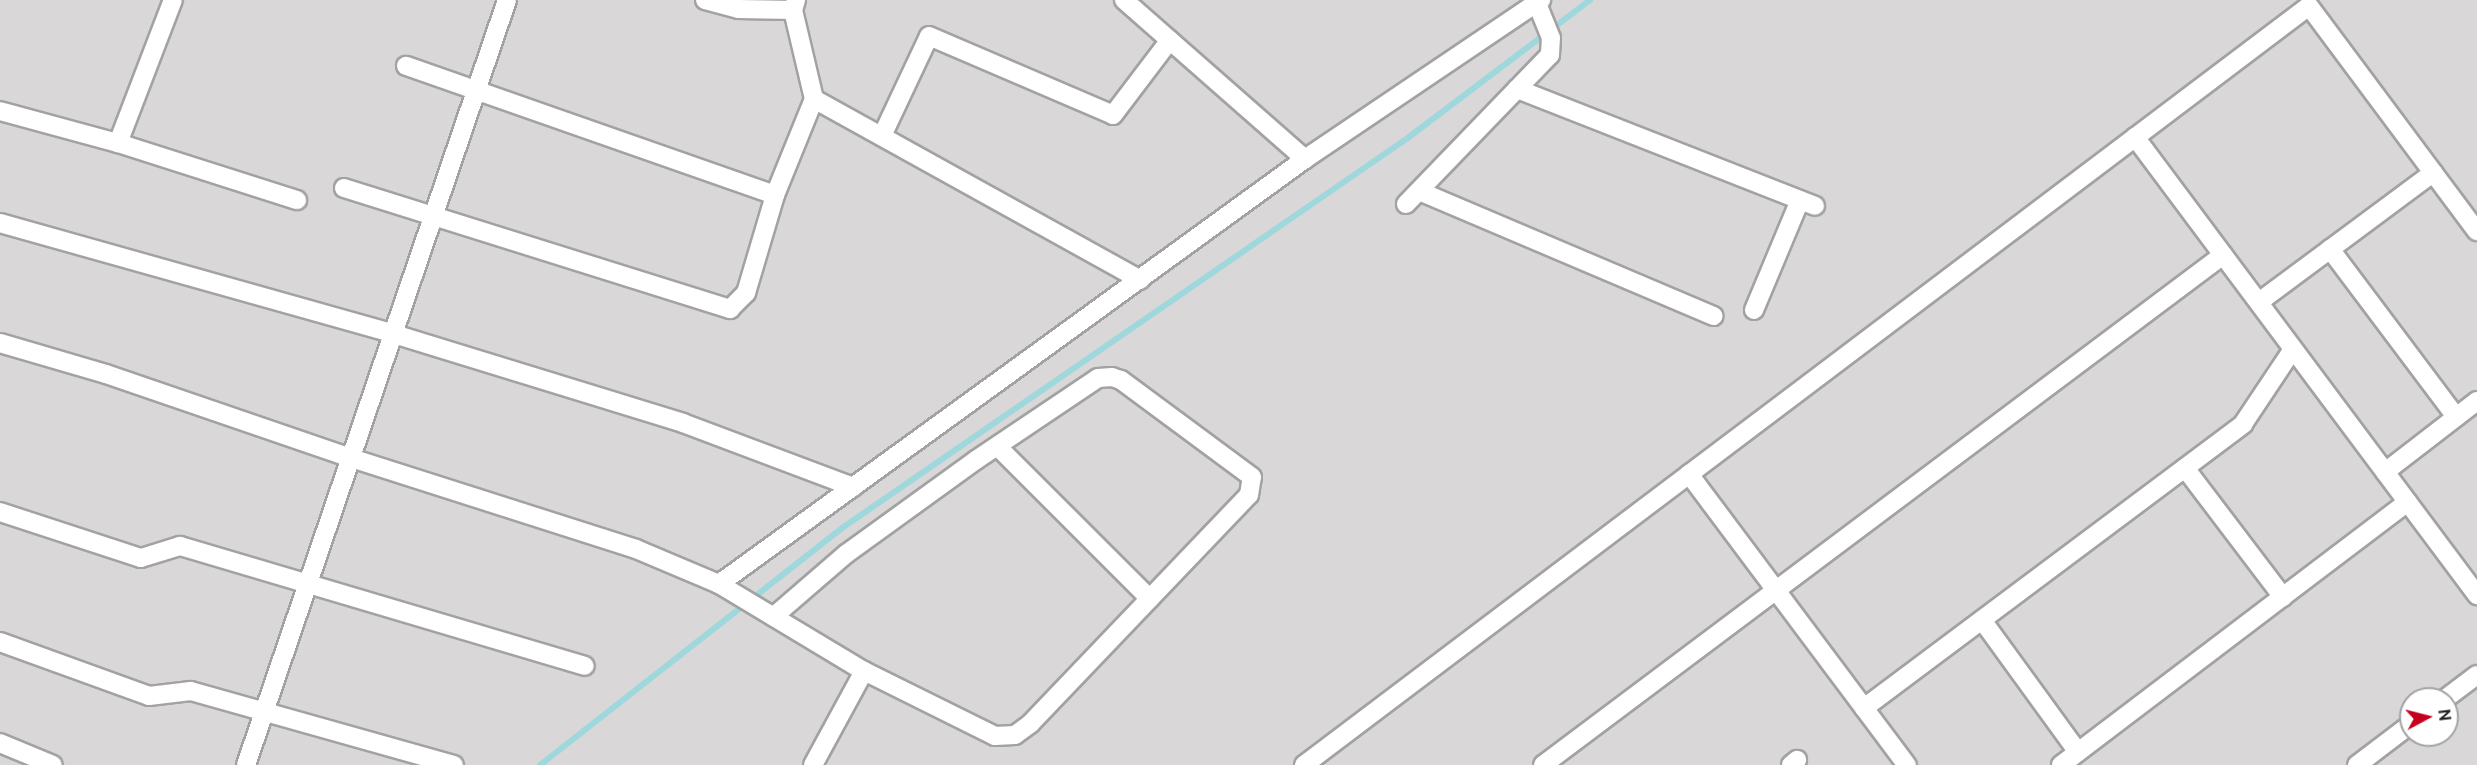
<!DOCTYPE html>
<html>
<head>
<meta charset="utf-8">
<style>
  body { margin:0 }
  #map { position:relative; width:2477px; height:765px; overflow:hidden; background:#ede6df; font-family:Ubuntu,sans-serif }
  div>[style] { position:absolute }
  .residential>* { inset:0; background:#d9d7d8 }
  .stream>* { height:6px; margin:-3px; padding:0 3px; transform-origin:3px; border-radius:3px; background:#9ed8dc }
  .roads { filter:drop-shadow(2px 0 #a2a2a2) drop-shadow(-2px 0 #a2a2a2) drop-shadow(0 2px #a2a2a2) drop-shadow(0 -2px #a2a2a2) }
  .street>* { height:18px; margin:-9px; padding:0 9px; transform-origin:9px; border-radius:9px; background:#fff }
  span { translate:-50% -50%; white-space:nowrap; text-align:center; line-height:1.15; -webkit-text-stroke:5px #fff; paint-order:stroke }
  .north { position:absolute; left:2399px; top:687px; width:60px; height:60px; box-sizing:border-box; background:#fff; border:2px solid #a4a4a4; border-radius:50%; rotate:83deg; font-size:16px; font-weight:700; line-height:24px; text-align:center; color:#1b1b1b }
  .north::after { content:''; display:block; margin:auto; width:21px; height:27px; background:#c5001f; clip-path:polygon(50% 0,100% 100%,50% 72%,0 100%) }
</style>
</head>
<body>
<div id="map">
  <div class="residential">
    <i style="clip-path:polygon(evenodd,0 0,2477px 0,2477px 765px,0 765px,0 0,2411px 699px,2447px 699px,2447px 735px,2411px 735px,2411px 699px)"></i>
  </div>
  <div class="stream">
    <i style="left:540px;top:765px;width:387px;rotate:-38.1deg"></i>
    <i style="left:845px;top:526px;width:685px;rotate:-34.59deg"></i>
    <i style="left:1409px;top:137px;width:227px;rotate:-37.1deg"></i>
  </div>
  <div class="roads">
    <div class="street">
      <i style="left:705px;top:0;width:34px;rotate:15deg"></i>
      <i style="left:738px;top:9px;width:55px;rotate:1deg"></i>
      <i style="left:793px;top:10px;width:10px;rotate:-73deg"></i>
      <i style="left:1124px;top:0;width:241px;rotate:41.3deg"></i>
      <i style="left:1517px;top:89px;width:320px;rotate:21.4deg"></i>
      <i style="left:814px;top:99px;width:373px;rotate:29deg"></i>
      <i style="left:0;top:111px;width:122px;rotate:15.2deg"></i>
      <i style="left:118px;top:143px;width:188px;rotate:17.7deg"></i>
      <i style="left:882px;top:136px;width:110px;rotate:-64.8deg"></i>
      <i style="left:929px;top:36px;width:200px;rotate:23.2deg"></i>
      <i style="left:1113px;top:115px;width:94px;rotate:-52.8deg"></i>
      <i style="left:2135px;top:137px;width:572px;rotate:53.25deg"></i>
      <i style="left:118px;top:143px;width:153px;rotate:-69deg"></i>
      <i style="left:344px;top:188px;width:405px;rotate:17.4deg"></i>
      <i style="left:730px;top:309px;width:23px;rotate:-45deg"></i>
      <i style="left:746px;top:293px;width:102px;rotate:-73.5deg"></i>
      <i style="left:775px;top:195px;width:391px;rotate:-160.7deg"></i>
      <i style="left:1419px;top:191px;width:320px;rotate:23deg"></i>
      <i style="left:775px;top:195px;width:104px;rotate:-67.9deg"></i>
      <i style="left:814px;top:99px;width:91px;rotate:-103.3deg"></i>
      <i style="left:1406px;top:204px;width:207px;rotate:-46deg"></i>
      <i style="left:1550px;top:55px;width:17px;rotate:-87deg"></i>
      <i style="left:1551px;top:38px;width:38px;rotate:-112deg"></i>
      <i style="left:0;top:223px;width:409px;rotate:15.7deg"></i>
      <i style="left:394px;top:334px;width:302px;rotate:17.1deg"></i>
      <i style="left:683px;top:423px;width:182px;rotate:20.6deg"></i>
      <i style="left:2330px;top:249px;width:210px;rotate:53.1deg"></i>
      <i style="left:2259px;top:302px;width:217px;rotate:-36.6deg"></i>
      <i style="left:1754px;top:310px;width:119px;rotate:-67.3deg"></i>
      <i style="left:0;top:343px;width:110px;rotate:16.3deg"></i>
      <i style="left:106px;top:374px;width:259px;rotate:18.9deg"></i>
      <i style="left:351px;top:458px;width:299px;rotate:17.7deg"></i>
      <i style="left:636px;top:549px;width:90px;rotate:22.9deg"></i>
      <i style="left:719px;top:584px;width:169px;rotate:31deg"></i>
      <i style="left:864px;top:671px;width:146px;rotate:26.4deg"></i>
      <i style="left:995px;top:736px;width:20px;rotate:-3deg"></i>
      <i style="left:1015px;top:735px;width:19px;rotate:-36deg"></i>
      <i style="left:1030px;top:724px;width:317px;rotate:-46.3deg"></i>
      <i style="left:1249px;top:495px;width:18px;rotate:-81deg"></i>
      <i style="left:1252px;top:477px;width:163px;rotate:-143.5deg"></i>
      <i style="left:1121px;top:380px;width:9px;rotate:-162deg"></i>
      <i style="left:1112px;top:377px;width:14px;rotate:176deg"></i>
      <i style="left:1098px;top:378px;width:147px;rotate:146.1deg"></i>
      <i style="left:976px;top:460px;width:160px;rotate:144.1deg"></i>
      <i style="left:846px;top:554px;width:96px;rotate:139.2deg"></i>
      <i style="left:997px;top:446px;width:216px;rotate:45deg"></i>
      <i style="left:2185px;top:468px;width:162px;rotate:52.8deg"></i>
      <i style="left:2385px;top:472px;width:116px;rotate:-37.7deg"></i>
      <i style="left:1689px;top:474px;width:364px;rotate:53.2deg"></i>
      <i style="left:0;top:512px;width:148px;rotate:18.1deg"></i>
      <i style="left:141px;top:558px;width:41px;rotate:-17.1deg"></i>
      <i style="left:180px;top:546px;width:422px;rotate:16.5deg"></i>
      <i style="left:719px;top:584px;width:724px;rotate:-35.95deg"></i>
      <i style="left:1305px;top:159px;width:285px;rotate:-34deg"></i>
      <i style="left:1982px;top:620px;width:163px;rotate:54deg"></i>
      <i style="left:0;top:642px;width:158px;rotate:19.9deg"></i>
      <i style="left:149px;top:696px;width:42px;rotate:-6.8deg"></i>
      <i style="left:191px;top:691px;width:273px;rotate:15.7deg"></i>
      <i style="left:2445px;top:699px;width:40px;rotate:-37deg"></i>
      <i style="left:1864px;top:708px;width:474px;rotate:-36.8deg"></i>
      <i style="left:2243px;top:424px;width:90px;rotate:-56.3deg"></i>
      <i style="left:0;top:743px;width:57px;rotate:22.5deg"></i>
      <i style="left:246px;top:765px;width:808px;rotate:-71.16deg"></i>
      <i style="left:813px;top:765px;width:107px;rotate:-61.5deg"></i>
      <i style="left:1304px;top:765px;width:1259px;rotate:-37.06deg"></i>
      <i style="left:2309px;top:6px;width:281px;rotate:53.3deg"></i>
      <i style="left:1543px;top:765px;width:850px;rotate:-36.87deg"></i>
      <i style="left:1791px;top:765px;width:8px;rotate:-40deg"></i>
      <i style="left:2061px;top:765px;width:435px;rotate:-37.2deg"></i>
      <i style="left:2357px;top:765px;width:68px;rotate:-37.2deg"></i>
    </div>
  </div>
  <div class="north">N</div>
</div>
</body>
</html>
